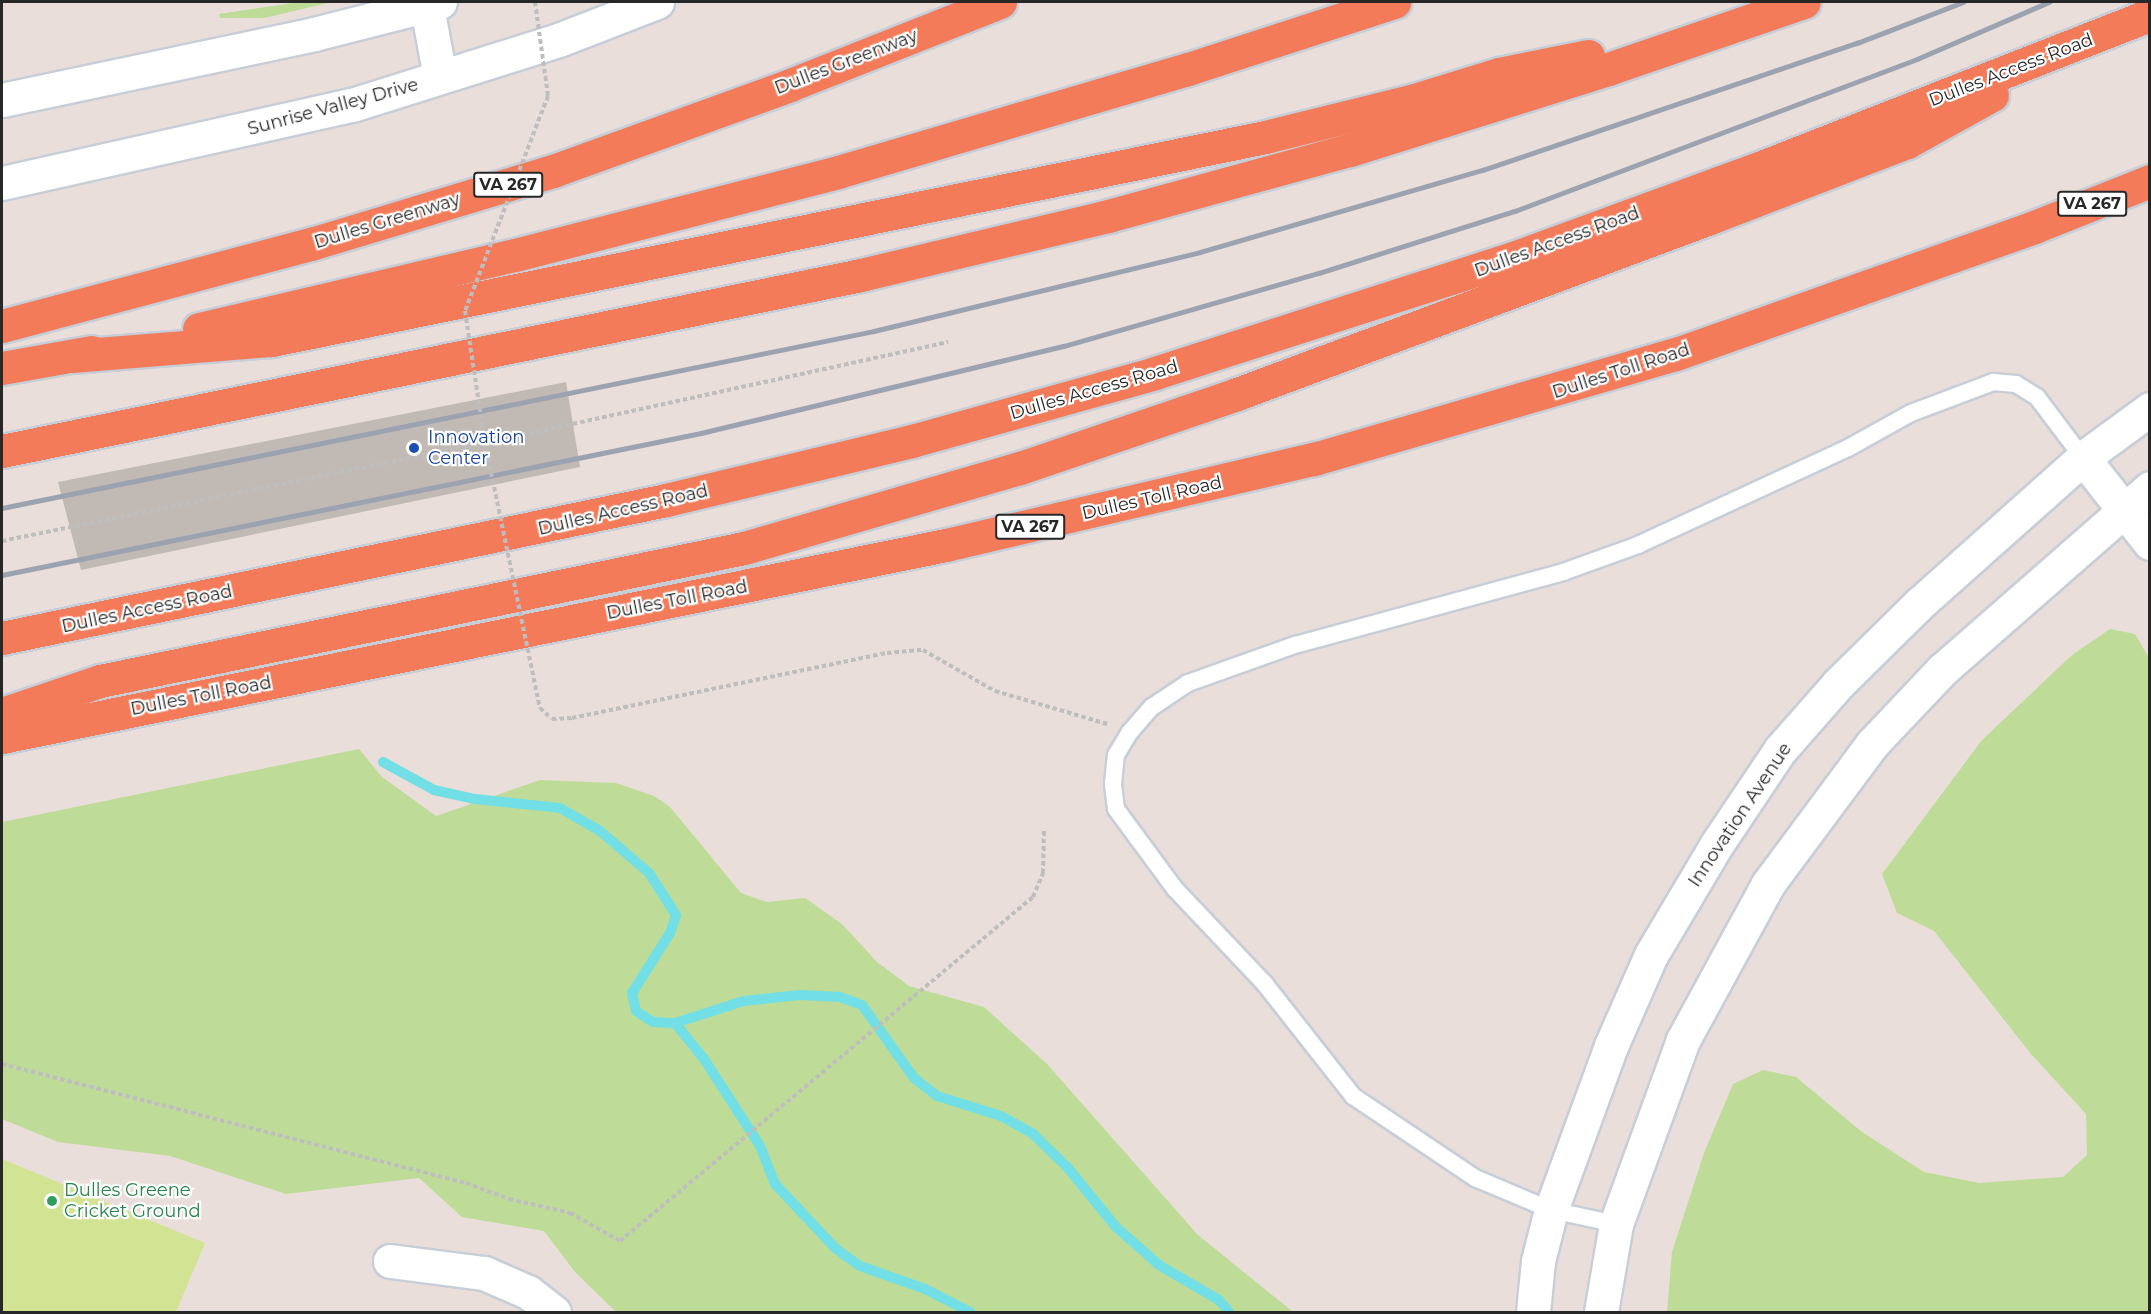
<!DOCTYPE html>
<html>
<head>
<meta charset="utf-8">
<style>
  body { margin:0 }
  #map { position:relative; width:2151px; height:1314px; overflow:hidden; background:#e9ded9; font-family:Montserrat,sans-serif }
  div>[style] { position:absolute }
  .green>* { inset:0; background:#bedc98 }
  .pitch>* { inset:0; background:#d3e394 }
  .stream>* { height:10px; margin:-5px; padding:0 5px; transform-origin:5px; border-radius:5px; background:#71dfe5 }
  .building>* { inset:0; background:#c1bab4 }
  .path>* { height:4px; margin-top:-2px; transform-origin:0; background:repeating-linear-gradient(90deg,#bebebe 0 4.5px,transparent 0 7.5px) }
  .roads { filter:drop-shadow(2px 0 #c7ced8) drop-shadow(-2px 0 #c7ced8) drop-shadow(0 2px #c7ced8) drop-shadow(0 -2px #c7ced8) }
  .service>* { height:16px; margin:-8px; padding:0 8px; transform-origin:8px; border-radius:8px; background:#fff }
  .minor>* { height:33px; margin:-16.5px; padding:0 16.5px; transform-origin:16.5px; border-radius:16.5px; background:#fff }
  .tertiary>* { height:33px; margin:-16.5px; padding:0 16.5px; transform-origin:16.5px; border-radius:16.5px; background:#fff }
  .secondary>* { height:33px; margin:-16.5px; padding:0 16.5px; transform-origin:16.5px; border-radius:16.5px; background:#fff }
  .motorway>* { height:33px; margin:-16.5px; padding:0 16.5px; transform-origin:16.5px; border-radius:16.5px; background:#f37b5a }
  .rail>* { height:4.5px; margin:-2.25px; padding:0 2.25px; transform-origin:2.25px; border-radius:2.25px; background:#9ca3b0 }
  .path-bridge>* { height:4px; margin-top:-2px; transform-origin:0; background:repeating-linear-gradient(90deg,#bebebe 0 4.5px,transparent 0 7.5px) }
  .dots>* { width:16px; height:16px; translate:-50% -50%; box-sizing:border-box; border:3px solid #fff; border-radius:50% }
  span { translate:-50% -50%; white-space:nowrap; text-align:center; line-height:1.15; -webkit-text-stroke:4.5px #fff; paint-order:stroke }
  .shield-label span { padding:2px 4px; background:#fff; border:2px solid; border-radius:4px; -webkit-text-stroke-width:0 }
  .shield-label { font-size:16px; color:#272727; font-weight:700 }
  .street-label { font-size:18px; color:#272727 }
  .transit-label { font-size:18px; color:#164399 }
  .left { translate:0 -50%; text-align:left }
  .leisure-label { font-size:18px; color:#27864d }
  .frame { position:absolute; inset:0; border:3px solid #272727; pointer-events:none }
</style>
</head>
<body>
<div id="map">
  <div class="green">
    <i style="clip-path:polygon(300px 2px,332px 2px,264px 18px,220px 18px,219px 14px)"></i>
    <i style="clip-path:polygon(2110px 629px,2135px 634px,2149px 658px,2149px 1312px,1667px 1312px,1672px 1252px,1704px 1153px,1733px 1084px,1763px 1070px,1796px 1077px,1862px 1132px,1924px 1172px,1979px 1183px,2063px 1177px,2087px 1155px,2086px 1114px,2031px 1054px,1934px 931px,1897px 913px,1882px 874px,1982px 740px,2072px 655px)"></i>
    <i style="clip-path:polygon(359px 749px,382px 777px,436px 816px,540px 780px,616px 783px,654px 796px,670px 807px,741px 893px,767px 902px,805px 898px,842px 924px,877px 962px,909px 986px,984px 1007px,1047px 1064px,1198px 1235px,1293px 1312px,616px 1312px,575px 1272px,544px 1231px,462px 1217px,419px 1178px,286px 1194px,170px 1156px,58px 1142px,2px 1119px,2px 822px)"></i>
  </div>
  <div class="pitch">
    <i style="clip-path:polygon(2px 1159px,205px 1243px,176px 1312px,2px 1312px)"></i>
  </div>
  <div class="stream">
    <i style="left:383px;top:762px;width:58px;rotate:28.8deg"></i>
    <i style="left:434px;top:790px;width:42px;rotate:12.4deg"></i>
    <i style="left:475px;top:799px;width:85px;rotate:6deg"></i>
    <i style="left:560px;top:808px;width:46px;rotate:29.9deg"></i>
    <i style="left:600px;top:831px;width:65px;rotate:40.6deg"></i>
    <i style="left:649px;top:873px;width:50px;rotate:57.3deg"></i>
    <i style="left:676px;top:915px;width:19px;rotate:108deg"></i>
    <i style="left:670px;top:933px;width:71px;rotate:122.3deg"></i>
    <i style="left:632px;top:993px;width:18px;rotate:77deg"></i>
    <i style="left:636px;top:1011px;width:20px;rotate:33deg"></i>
    <i style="left:653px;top:1022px;width:22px;rotate:3deg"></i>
    <i style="left:675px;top:1023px;width:72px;rotate:-17.7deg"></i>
    <i style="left:744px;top:1001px;width:56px;rotate:-6.1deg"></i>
    <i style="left:800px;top:995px;width:40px;rotate:2.9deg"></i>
    <i style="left:840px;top:997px;width:23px;rotate:20deg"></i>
    <i style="left:862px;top:1005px;width:90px;rotate:54.5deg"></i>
    <i style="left:914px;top:1078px;width:29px;rotate:38deg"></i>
    <i style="left:937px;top:1096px;width:67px;rotate:17.4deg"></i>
    <i style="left:1001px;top:1116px;width:37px;rotate:29deg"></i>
    <i style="left:1033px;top:1134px;width:49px;rotate:44.2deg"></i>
    <i style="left:1068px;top:1168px;width:76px;rotate:50.9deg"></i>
    <i style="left:1116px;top:1227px;width:57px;rotate:41.5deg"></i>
    <i style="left:1159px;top:1265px;width:69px;rotate:30.3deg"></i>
    <i style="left:1219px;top:1300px;width:16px;rotate:50deg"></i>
    <i style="left:675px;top:1023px;width:46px;rotate:51.1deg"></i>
    <i style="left:704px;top:1059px;width:103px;rotate:57.2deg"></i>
    <i style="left:760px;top:1146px;width:41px;rotate:68.5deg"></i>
    <i style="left:775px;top:1184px;width:88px;rotate:46.8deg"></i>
    <i style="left:835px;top:1248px;width:31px;rotate:36deg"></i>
    <i style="left:860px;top:1266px;width:69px;rotate:19.5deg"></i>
    <i style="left:925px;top:1289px;width:51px;rotate:27.1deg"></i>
  </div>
  <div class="building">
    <i style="clip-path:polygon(566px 382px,580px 467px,81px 570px,58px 482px)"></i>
  </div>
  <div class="path">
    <i style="left:2px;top:541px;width:493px;rotate:-11.5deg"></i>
    <i style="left:485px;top:443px;width:474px;rotate:-12.3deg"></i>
    <i style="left:995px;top:691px;width:117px;rotate:16.4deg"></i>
    <i style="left:2px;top:1064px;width:479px;rotate:14.4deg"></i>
    <i style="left:466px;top:1183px;width:46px;rotate:20.4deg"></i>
    <i style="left:509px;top:1199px;width:63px;rotate:12.9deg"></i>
    <i style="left:570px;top:1213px;width:57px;rotate:29.2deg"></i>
    <i style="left:620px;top:1241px;width:537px;rotate:-39.79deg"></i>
    <i style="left:1033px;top:897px;width:26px;rotate:-67deg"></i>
    <i style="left:1043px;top:873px;width:43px;rotate:-88.7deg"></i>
  </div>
  <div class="roads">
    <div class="service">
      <i style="left:1616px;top:1224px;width:66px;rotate:-167.8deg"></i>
      <i style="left:1551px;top:1210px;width:82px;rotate:-157.2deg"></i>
      <i style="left:1475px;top:1178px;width:147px;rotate:-146.1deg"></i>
      <i style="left:1353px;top:1096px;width:144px;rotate:-128.2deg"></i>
      <i style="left:1264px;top:983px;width:129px;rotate:-133.4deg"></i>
      <i style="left:1175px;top:889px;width:99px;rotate:-126.4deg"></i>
      <i style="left:1116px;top:809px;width:26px;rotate:-97deg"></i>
      <i style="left:1113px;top:783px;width:28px;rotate:-84deg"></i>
      <i style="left:1116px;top:755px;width:27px;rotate:-59deg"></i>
      <i style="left:1130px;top:732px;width:33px;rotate:-49deg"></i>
      <i style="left:1152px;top:707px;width:43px;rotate:-33.7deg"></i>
      <i style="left:1188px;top:683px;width:114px;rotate:-19.6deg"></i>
      <i style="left:1295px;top:645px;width:278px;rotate:-15.2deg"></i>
      <i style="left:1563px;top:572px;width:80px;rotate:-19.8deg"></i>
      <i style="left:1638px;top:545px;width:231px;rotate:-24.8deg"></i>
      <i style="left:1848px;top:448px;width:72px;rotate:-29.1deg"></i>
      <i style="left:1911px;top:413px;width:88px;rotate:-20.7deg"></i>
      <i style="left:1993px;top:382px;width:23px;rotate:5deg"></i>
      <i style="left:2016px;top:384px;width:25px;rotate:32deg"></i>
      <i style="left:2037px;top:397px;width:76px;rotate:53deg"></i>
    </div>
    <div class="minor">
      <i style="left:2083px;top:458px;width:108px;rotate:51.8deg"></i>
      <i style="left:390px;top:1261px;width:95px;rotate:7.3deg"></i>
      <i style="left:484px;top:1273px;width:48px;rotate:23.4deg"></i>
      <i style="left:528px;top:1292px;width:33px;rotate:38deg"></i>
      <i style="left:1533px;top:1312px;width:51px;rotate:-84.4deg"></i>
      <i style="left:1538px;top:1261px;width:53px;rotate:-75.7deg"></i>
      <i style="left:1551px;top:1210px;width:175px;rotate:-69.9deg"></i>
      <i style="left:1611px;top:1046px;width:99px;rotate:-66.3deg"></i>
      <i style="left:1651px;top:955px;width:129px;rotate:-59.3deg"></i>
      <i style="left:1717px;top:844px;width:113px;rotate:-56.2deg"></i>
      <i style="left:1780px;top:750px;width:88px;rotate:-48.7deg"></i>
      <i style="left:1838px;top:684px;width:114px;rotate:-44.6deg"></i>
      <i style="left:1919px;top:604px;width:220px;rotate:-41.7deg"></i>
      <i style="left:2083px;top:458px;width:83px;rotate:-36.2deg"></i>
      <i style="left:1601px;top:1312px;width:89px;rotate:-80.3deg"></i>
      <i style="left:1616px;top:1224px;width:196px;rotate:-70deg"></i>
      <i style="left:1683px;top:1040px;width:178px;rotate:-61.4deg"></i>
      <i style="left:1768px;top:884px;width:174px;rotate:-53.4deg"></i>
      <i style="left:1872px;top:744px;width:102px;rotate:-46.6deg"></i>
      <i style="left:1942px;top:670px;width:276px;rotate:-41.2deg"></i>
    </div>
    <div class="tertiary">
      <i style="left:426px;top:2px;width:76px;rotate:79.4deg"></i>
    </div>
    <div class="secondary">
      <i style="left:2px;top:100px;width:319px;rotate:-11.9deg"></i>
      <i style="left:314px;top:34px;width:130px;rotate:-14.3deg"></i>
      <i style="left:2px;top:183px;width:359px;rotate:-12.6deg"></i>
      <i style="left:352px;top:105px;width:219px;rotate:-17.5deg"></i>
      <i style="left:561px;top:39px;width:103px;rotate:-21.1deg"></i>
    </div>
    <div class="motorway">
      <i style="left:2px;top:326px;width:320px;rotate:-14.9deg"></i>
      <i style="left:311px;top:244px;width:253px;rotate:-16.8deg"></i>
      <i style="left:553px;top:171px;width:252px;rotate:-19.9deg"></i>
      <i style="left:790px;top:85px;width:226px;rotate:-21.6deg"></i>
      <i style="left:199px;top:329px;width:325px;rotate:-13.2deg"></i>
      <i style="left:515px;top:255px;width:333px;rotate:-14.4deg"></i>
      <i style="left:838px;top:172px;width:365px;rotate:-16.4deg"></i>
      <i style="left:1188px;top:69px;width:217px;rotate:-18deg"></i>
      <i style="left:72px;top:356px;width:201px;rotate:-4.6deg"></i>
      <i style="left:272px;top:340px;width:1014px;rotate:-11.55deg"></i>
      <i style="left:1265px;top:137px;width:150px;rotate:-13.9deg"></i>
      <i style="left:1411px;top:101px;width:92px;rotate:-17.1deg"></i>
      <i style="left:1499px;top:74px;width:91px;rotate:-11.4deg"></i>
      <i style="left:2px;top:368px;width:91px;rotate:-10.1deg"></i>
      <i style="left:2px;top:451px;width:877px;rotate:-11.58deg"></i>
      <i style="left:861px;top:275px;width:254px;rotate:-13.4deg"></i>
      <i style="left:1108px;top:216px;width:251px;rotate:-15.3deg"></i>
      <i style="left:1350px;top:150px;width:270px;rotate:-17.4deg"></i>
      <i style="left:1608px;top:69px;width:207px;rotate:-18.9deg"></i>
      <i style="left:2px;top:638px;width:678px;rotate:-11.74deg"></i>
      <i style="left:666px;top:500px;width:253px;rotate:-13.5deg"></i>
      <i style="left:912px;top:441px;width:252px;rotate:-15.6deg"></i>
      <i style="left:1155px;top:373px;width:376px;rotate:-17.8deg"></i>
      <i style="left:1513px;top:258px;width:257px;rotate:-20.1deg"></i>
      <i style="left:1754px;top:170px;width:425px;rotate:-21.4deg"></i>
      <i style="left:2px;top:714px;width:103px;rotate:-18.6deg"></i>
      <i style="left:100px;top:681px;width:658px;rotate:-11.67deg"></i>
      <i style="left:744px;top:548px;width:287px;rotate:-16.2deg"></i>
      <i style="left:1020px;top:468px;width:229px;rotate:-18.8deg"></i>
      <i style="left:1237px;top:394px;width:505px;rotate:-20.41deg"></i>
      <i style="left:1710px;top:218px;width:211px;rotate:-21.1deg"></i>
      <i style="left:1907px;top:142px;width:97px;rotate:-28.9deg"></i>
      <i style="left:2px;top:737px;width:963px;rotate:-11.5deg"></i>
      <i style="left:946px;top:545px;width:378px;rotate:-13.2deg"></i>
      <i style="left:1314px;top:459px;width:377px;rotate:-16.2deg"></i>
      <i style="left:1676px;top:354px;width:380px;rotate:-19.5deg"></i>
      <i style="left:2034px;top:227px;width:125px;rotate:-21.6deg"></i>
    </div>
  </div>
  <div class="rail">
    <i style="left:2px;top:508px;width:890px;rotate:-11.47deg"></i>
    <i style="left:874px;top:331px;width:335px;rotate:-13.6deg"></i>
    <i style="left:1200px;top:252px;width:295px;rotate:-16.2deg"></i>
    <i style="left:1483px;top:170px;width:395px;rotate:-18.8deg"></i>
    <i style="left:1857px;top:43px;width:114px;rotate:-21.1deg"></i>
    <i style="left:2px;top:575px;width:713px;rotate:-11.48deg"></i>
    <i style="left:701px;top:433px;width:373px;rotate:-13.5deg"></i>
    <i style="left:1064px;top:346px;width:265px;rotate:-16deg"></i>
    <i style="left:1319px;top:273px;width:206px;rotate:-17.6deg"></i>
    <i style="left:1515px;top:211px;width:430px;rotate:-20.7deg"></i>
    <i style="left:1917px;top:59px;width:144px;rotate:-23.4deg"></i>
  </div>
  <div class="path-bridge">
    <i style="left:535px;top:2px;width:95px;rotate:82.1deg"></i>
    <i style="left:548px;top:96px;width:230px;rotate:111.1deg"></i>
    <i style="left:465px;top:311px;width:134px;rotate:81.4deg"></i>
    <i style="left:485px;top:443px;width:271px;rotate:78.3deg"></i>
    <i style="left:540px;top:708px;width:16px;rotate:43deg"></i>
    <i style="left:552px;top:719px;width:20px;rotate:-3deg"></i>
    <i style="left:572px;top:718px;width:322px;rotate:-11.7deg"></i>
    <i style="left:887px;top:653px;width:36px;rotate:-5deg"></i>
    <i style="left:923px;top:650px;width:83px;rotate:29.7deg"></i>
  </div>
  <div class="dots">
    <i style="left:414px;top:448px;background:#1a4fb4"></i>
    <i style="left:52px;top:1201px;background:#2e9e5b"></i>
  </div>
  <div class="shield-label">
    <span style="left:508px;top:185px">VA 267</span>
    <span style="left:2092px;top:204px">VA 267</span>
    <span style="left:1030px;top:527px">VA 267</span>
  </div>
  <div class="street-label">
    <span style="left:846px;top:62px;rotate:-21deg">Dulles Greenway</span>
    <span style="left:2011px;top:70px;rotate:-21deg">Dulles Access Road</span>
    <span style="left:333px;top:107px;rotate:-15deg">Sunrise Valley Drive</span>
    <span style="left:387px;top:221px;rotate:-17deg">Dulles Greenway</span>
    <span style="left:1557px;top:242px;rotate:-20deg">Dulles Access Road</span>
    <span style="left:1621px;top:371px;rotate:-18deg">Dulles Toll Road</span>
    <span style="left:1094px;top:390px;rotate:-16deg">Dulles Access Road</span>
    <span style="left:1152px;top:498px;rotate:-13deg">Dulles Toll Road</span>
    <span style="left:623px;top:510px;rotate:-13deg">Dulles Access Road</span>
    <span style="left:677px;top:600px;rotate:-11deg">Dulles Toll Road</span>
    <span style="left:147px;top:609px;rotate:-12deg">Dulles Access Road</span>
    <span style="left:201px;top:696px;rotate:-11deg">Dulles Toll Road</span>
    <span style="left:1740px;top:815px;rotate:-56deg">Innovation Avenue</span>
  </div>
  <div class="transit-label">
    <span class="left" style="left:428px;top:448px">Innovation<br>Center</span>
  </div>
  <div class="leisure-label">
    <span class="left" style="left:64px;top:1201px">Dulles Greene<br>Cricket Ground</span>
  </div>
  <div class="frame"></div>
</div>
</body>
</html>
